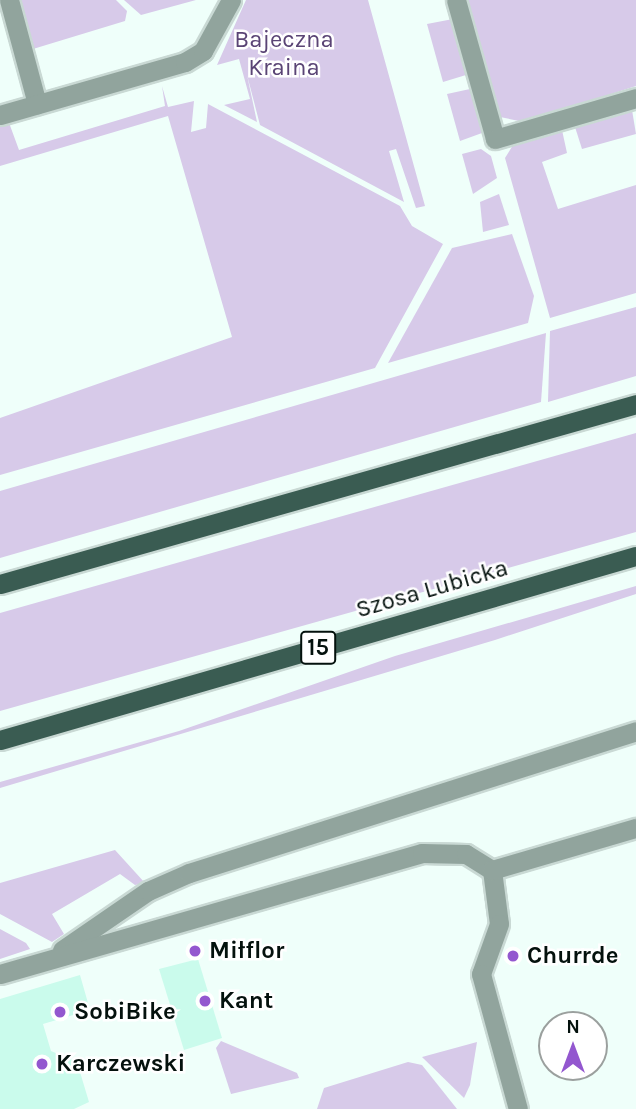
<!DOCTYPE html>
<html>
<head>
<meta charset="utf-8">
<style>
  body { margin:0 }
  #map { position:relative; width:636px; height:1109px; overflow:hidden; background:#effffa; font-family:Karla,sans-serif }
  div>[style] { position:absolute }
  .built>* { inset:0; background:#cafbec }
  .green>* { inset:0; background:#d7cae9 }
  .roads { filter:drop-shadow(2px 0 #c9d9d4) drop-shadow(-2px 0 #c9d9d4) drop-shadow(0 2px #c9d9d4) drop-shadow(0 -2px #c9d9d4) }
  .minor>* { height:19px; margin:-9.5px; padding:0 9.5px; transform-origin:9.5px; border-radius:9.5px; background:#91a49d }
  .primary>* { height:19px; margin:-9.5px; padding:0 9.5px; transform-origin:9.5px; border-radius:9.5px; background:#3a5c52 }
  .dots>* { width:19px; height:19px; translate:-50% -50%; box-sizing:border-box; border:4px solid #fff; border-radius:50% }
  span { translate:-50% -50%; white-space:nowrap; text-align:center; line-height:1.15; -webkit-text-stroke:5px #fff; paint-order:stroke }
  .shield-label span { padding:2px 5px; background:#fff; border:2px solid; border-radius:5px; -webkit-text-stroke-width:0 }
  .shield-label { font-size:23px; color:#04110d; font-weight:700 }
  .park-label { font-size:24px; color:#5a4475 }
  .street-label { font-size:24px; color:#04110d }
  .poi-label { font-size:24px; color:#04110d; font-weight:700 }
  .left { translate:0 -50%; text-align:left }
  .north { position:absolute; left:538px; top:1011px; width:70px; height:70px; box-sizing:border-box; background:#fff; border:2px solid #9ba09e; border-radius:50%; rotate:0deg; font-size:19px; font-weight:700; line-height:28px; text-align:center; color:#04110d }
  .north::after { content:''; display:block; margin:auto; width:24px; height:32px; background:#9357cf; clip-path:polygon(50% 0,100% 100%,50% 72%,0 100%) }
</style>
</head>
<body>
<div id="map">
  <div class="built">
    <i style="clip-path:polygon(198px 959px,222px 1038px,184px 1050px,159px 969px)"></i>
    <i style="clip-path:polygon(80px 975px,90px 1010px,43px 1024px,51px 1051px,77px 1062px,89px 1102px,74px 1109px,0 1109px,0 999px)"></i>
  </div>
  <div class="green">
    <i style="clip-path:polygon(21px 0,116px 0,127px 11px,125px 21px,33px 49px)"></i>
    <i style="clip-path:polygon(124px 0,196px 0,141px 15px)"></i>
    <i style="clip-path:polygon(246px 0,368px 0,425px 206px,416px 208px,396px 149px,389px 151px,404px 202px,260px 125px,247px 75px,257px 122px,224px 105px,250px 99px,239px 59px,217px 65px)"></i>
    <i style="clip-path:polygon(463px 0,636px 0,636px 86px,524px 122px,500px 117px)"></i>
    <i style="clip-path:polygon(453px 19px,466px 75px,443px 82px,427px 24px)"></i>
    <i style="clip-path:polygon(162px 86px,168px 107px,194px 101px,191px 132px,206px 128px,208px 104px,400px 206px,412px 226px,443px 244px,375px 368px,0 475px,0 418px,232px 337px,168px 116px,0 166px,0 123px,8px 120px,19px 150px,165px 106px)"></i>
    <i style="clip-path:polygon(470px 89px,482px 133px,460px 141px,447px 94px)"></i>
    <i style="clip-path:polygon(632px 110px,636px 134px,582px 149px,575px 127px)"></i>
    <i style="clip-path:polygon(562px 130px,567px 153px,542px 162px,558px 209px,636px 185px,636px 293px,550px 318px,505px 158px,513px 145px)"></i>
    <i style="clip-path:polygon(481px 149px,491px 156px,497px 178px,473px 194px,462px 154px)"></i>
    <i style="clip-path:polygon(499px 194px,509px 225px,483px 232px,480px 202px)"></i>
    <i style="clip-path:polygon(512px 234px,534px 296px,528px 323px,388px 363px,452px 248px)"></i>
    <i style="clip-path:polygon(636px 307px,636px 376px,548px 402px,550px 331px)"></i>
    <i style="clip-path:polygon(546px 333px,541px 402px,0 558px,0 491px)"></i>
    <i style="clip-path:polygon(636px 433px,636px 532px,0 711px,0 613px)"></i>
    <i style="clip-path:polygon(636px 586px,636px 594px,495px 640px,0 788px,0 782px,179px 731px,395px 656px)"></i>
    <i style="clip-path:polygon(115px 850px,145px 883px,135px 885px,120px 874px,52px 914px,64px 934px,52px 942px,0 914px,0 883px)"></i>
    <i style="clip-path:polygon(0 929px,26px 943px,30px 949px,0 959px)"></i>
    <i style="clip-path:polygon(221px 1041px,297px 1073px,299px 1078px,231px 1094px,216px 1048px)"></i>
    <i style="clip-path:polygon(477px 1042px,470px 1085px,464px 1098px,422px 1057px)"></i>
    <i style="clip-path:polygon(408px 1062px,422px 1065px,457px 1109px,317px 1109px,324px 1088px)"></i>
  </div>
  <div class="roads">
    <div class="minor">
      <i style="left:9px;top:0;width:108px;rotate:74.9deg"></i>
      <i style="left:456px;top:0;width:144px;rotate:74.3deg"></i>
      <i style="left:495px;top:139px;width:147px;rotate:-16.2deg"></i>
      <i style="left:0;top:115px;width:192px;rotate:-16deg"></i>
      <i style="left:185px;top:62px;width:21px;rotate:-31deg"></i>
      <i style="left:203px;top:51px;width:58px;rotate:-61.2deg"></i>
      <i style="left:492px;top:870px;width:54px;rotate:82.6deg"></i>
      <i style="left:499px;top:924px;width:53px;rotate:109.8deg"></i>
      <i style="left:481px;top:974px;width:140px;rotate:74.7deg"></i>
      <i style="left:62px;top:950px;width:104px;rotate:-34.5deg"></i>
      <i style="left:148px;top:891px;width:45px;rotate:-23.7deg"></i>
      <i style="left:189px;top:873px;width:469px;rotate:-17.6deg"></i>
      <i style="left:0;top:974px;width:439px;rotate:-16deg"></i>
      <i style="left:422px;top:853px;width:44px;rotate:1.3deg"></i>
      <i style="left:466px;top:854px;width:31px;rotate:32deg"></i>
      <i style="left:492px;top:870px;width:150px;rotate:-16.3deg"></i>
    </div>
    <div class="primary">
      <i style="left:0;top:584px;width:661px;rotate:-15.8deg"></i>
      <i style="left:0;top:740px;width:662px;rotate:-16.14deg"></i>
    </div>
  </div>
  <div class="dots">
    <i style="left:195px;top:951px;background:#9357cf"></i>
    <i style="left:513px;top:956px;background:#9357cf"></i>
    <i style="left:205px;top:1001px;background:#9357cf"></i>
    <i style="left:60px;top:1012px;background:#9357cf"></i>
    <i style="left:42px;top:1064px;background:#9357cf"></i>
  </div>
  <div class="shield-label">
    <span style="left:318px;top:648px">15</span>
  </div>
  <div class="park-label">
    <span style="left:284px;top:54px">Bajeczna<br>Kraina</span>
  </div>
  <div class="street-label">
    <span style="left:432px;top:589px;rotate:-16deg">Szosa Lubicka</span>
  </div>
  <div class="poi-label">
    <span class="left" style="left:209px;top:951px">Miłflor</span>
    <span class="left" style="left:527px;top:956px">Churrde</span>
    <span class="left" style="left:219px;top:1001px">Kant</span>
    <span class="left" style="left:74px;top:1012px">SobiBike</span>
    <span class="left" style="left:56px;top:1064px">Karczewski</span>
  </div>
  <div class="north">N</div>
</div>
</body>
</html>
